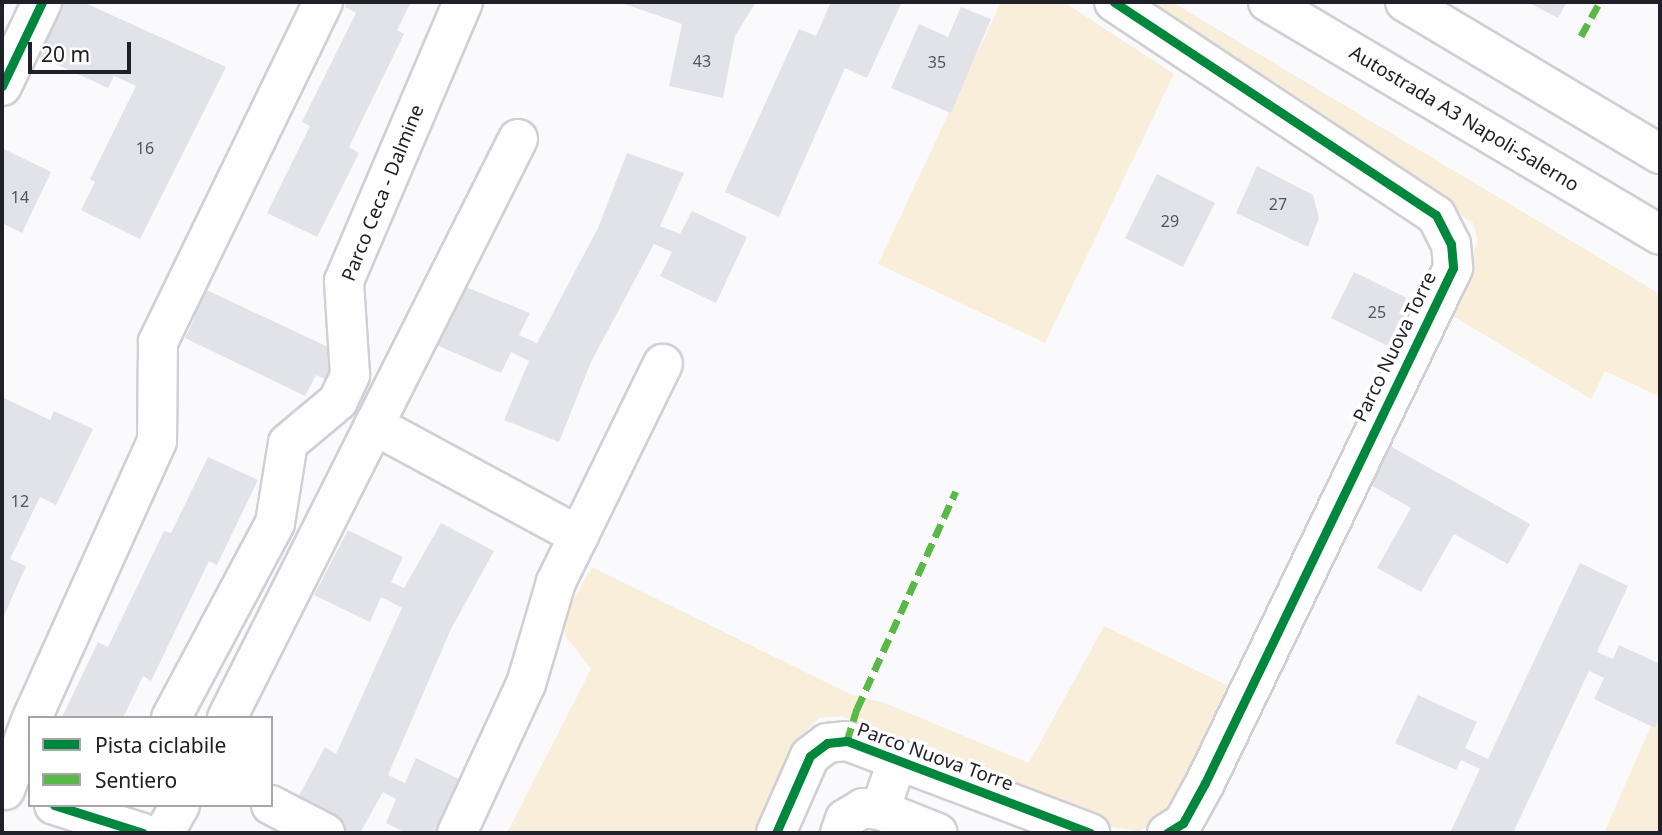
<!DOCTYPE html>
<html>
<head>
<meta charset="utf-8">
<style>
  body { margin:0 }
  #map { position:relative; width:1662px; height:835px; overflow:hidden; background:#fafafd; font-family:"Noto Sans",sans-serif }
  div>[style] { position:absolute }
  .green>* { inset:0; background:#f8eeda }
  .building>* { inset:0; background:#e2e2e9 }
  .roads { filter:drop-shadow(2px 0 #cfcfd5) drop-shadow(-2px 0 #cfcfd5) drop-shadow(0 2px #cfcfd5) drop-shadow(0 -2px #cfcfd5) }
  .minor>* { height:38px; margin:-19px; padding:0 19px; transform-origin:19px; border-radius:19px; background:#fefeff }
  .highway>* { height:38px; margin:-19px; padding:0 19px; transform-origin:19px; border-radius:19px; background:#fefeff }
  .quiet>* { height:7px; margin-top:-3.5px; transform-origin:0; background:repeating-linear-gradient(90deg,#58b947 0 14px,transparent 0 21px) }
  .cycleway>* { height:9px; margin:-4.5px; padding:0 4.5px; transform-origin:4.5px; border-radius:4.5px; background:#00873e }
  span { translate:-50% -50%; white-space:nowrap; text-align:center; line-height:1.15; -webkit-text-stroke:7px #fff; paint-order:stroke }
  .number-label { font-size:16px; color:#54545b }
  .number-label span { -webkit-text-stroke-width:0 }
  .street-label { font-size:19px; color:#202028 }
  .frame { position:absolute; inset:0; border:4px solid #202028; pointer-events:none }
  .legend { position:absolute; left:28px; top:716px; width:245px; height:91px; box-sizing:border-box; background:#fff; border:2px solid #a6a6a9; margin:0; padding:9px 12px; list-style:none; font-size:21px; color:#202028 }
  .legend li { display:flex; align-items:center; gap:14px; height:35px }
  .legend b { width:35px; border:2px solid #a6a6a9 }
  .scale { position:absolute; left:28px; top:42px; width:103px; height:32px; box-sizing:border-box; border:4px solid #202028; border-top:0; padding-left:9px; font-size:21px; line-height:24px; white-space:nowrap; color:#202028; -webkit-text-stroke:5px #fff; paint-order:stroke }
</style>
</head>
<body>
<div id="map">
  <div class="green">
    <i style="clip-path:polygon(1001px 2px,1064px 2px,1174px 74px,1045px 343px,878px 264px)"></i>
    <i style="clip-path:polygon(1138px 2px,1172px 2px,1660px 294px,1660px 397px,1605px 371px,1591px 399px,1448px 313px,1478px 241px,1473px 223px)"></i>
    <i style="clip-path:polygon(592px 567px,850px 694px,885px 703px,1029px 763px,1104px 626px,1233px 688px,1186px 796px,1161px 821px,1139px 831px,1112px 827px,841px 716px,819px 718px,801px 736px,756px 833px,507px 833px,591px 669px,565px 635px,566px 612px)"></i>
    <i style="clip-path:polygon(1660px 705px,1660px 833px,1604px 833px)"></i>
  </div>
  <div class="building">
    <i style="clip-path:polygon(63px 2px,83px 2px,226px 67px,140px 239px,81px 210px,95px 182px,90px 179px,136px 86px,114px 76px,108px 88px,38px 56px)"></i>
    <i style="clip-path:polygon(347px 2px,411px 2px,397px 30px,404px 34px,349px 147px,359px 153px,317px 237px,267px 213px,310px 126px,302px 122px,356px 13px,345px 7px)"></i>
    <i style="clip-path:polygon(619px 2px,756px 2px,735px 36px,723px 98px,669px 86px,682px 24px)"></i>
    <i style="clip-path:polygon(831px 2px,901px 4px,867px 78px,845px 68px,779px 217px,725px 192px,799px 29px,816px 36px)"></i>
    <i style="clip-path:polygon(1527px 2px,1567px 2px,1558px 18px)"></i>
    <i style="clip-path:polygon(961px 7px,991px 19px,951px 113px,891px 88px,919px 24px,948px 37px)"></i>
    <i style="clip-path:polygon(2px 148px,51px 172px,22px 233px,2px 223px)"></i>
    <i style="clip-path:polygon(627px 153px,684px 173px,660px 226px,680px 234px,692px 211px,747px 237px,716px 303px,660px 276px,672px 252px,654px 244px,591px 362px,559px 442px,504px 420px,529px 361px,511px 352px,501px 373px,434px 344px,461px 285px,530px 313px,519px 335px,537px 343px,598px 228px)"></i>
    <i style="clip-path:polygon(1257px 166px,1313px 195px,1319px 218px,1308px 247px,1236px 213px)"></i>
    <i style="clip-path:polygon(1157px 174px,1215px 203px,1183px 267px,1125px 238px)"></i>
    <i style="clip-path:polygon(1354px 272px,1423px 306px,1400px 352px,1331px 318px)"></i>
    <i style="clip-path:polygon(196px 285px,343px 354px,329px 381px,316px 375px,305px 396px,185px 338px,195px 317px,183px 312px)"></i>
    <i style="clip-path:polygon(2px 397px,50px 420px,54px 411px,93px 429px,56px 505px,40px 497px,10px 559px,26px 566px,2px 620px)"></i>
    <i style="clip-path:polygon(1383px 442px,1530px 524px,1508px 564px,1454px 534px,1421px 592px,1377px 568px,1411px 508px,1362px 480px)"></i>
    <i style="clip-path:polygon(208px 457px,258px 480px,217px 565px,209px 561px,151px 681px,143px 676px,123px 718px,62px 717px,98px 642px,108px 647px,164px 531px,171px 533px)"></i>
    <i style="clip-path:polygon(441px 523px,494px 551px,451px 629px,388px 775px,405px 783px,416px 758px,471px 785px,447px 833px,406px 833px,386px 823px,396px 799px,383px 792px,360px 833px,351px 833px,295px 803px,325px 747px,336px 754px,402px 608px,381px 597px,370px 622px,314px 595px,348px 530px,403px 557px,391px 582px,404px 588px)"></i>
    <i style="clip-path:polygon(1580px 563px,1628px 586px,1597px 652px,1613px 659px,1619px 645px,1660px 664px,1660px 717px,1655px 728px,1594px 699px,1604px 678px,1589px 671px,1513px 833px,1450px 833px,1480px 769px,1461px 760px,1456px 770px,1395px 743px,1418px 695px,1477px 722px,1465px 748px,1488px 759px)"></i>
  </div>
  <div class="roads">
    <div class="minor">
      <i style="left:1114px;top:2px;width:386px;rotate:33.5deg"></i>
      <i style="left:1436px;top:215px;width:33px;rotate:63deg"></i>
      <i style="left:1451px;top:244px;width:24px;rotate:85deg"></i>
      <i style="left:1453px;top:268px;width:572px;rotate:115.71deg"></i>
      <i style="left:1205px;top:783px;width:46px;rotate:118.8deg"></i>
      <i style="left:1183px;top:823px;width:19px;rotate:148deg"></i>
      <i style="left:2px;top:86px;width:93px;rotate:-64.5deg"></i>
      <i style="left:374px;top:425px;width:233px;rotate:28.4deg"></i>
      <i style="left:32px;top:718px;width:304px;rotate:-65.7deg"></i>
      <i style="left:157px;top:441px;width:99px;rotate:-89.4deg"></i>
      <i style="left:158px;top:342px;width:378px;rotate:-64.1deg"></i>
      <i style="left:171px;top:718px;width:221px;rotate:-61.9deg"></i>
      <i style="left:275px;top:523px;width:81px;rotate:-80.8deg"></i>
      <i style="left:288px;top:443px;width:65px;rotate:-40deg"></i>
      <i style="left:338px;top:401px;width:29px;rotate:-65deg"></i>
      <i style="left:350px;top:375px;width:94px;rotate:-93.7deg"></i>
      <i style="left:344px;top:281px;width:303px;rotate:-66.9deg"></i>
      <i style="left:227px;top:718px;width:648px;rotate:-63.32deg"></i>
      <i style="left:5px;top:790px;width:72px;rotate:-69.5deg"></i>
      <i style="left:54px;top:805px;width:93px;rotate:17.5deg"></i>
      <i style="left:271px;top:805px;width:61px;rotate:27.4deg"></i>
      <i style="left:880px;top:810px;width:62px;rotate:21.6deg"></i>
      <i style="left:164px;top:833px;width:32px;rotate:-60deg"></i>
      <i style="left:457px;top:833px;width:164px;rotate:-65.2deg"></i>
      <i style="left:526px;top:684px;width:106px;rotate:-73.6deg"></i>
      <i style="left:556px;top:582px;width:243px;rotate:-63.9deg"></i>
      <i style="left:776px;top:833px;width:84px;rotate:-66.2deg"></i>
      <i style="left:810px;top:756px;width:21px;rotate:-37deg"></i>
      <i style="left:827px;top:743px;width:20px;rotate:-6deg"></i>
      <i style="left:847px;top:741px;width:260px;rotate:20.7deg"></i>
      <i style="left:840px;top:833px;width:15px;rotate:-70deg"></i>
      <i style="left:845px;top:819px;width:21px;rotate:-31deg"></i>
      <i style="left:863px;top:808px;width:17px;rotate:7deg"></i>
      <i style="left:880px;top:810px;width:54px;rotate:-70.6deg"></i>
    </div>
    <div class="highway">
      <i style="left:1268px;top:2px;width:456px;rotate:30.7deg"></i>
      <i style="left:1405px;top:2px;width:297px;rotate:30.8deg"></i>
    </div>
  </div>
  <div class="quiet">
    <i style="left:1581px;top:36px;width:39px;rotate:-61deg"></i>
    <i style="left:847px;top:741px;width:34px;rotate:-73deg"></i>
    <i style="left:857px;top:709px;width:239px;rotate:-65.6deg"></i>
  </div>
  <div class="cycleway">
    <i style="left:1114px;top:2px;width:386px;rotate:33.5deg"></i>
    <i style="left:1436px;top:215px;width:33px;rotate:63deg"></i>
    <i style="left:1451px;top:244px;width:24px;rotate:85deg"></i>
    <i style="left:1453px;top:268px;width:572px;rotate:115.71deg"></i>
    <i style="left:1205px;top:783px;width:46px;rotate:118.8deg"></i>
    <i style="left:1183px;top:823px;width:19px;rotate:148deg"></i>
    <i style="left:2px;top:86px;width:93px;rotate:-64.5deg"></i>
    <i style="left:54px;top:805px;width:93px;rotate:17.5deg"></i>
    <i style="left:776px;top:833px;width:84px;rotate:-66.2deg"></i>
    <i style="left:810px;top:756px;width:21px;rotate:-37deg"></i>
    <i style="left:827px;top:743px;width:20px;rotate:-6deg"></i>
    <i style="left:847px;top:741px;width:260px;rotate:20.7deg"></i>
  </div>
  <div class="number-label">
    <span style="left:702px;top:61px">43</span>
    <span style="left:937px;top:62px">35</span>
    <span style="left:145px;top:148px">16</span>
    <span style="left:20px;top:197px">14</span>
    <span style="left:1278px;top:204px">27</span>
    <span style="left:1170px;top:221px">29</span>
    <span style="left:1377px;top:312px">25</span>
    <span style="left:20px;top:501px">12</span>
  </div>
  <div class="street-label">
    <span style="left:1464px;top:119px;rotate:31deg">Autostrada A3 Napoli-Salerno</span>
    <span style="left:383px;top:193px;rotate:-68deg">Parco Ceca - Dalmine</span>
    <span style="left:1395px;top:347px;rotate:-64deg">Parco Nuova Torre</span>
    <span style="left:935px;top:757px;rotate:20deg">Parco Nuova Torre</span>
  </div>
  <div class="frame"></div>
  <ul class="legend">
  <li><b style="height:9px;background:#00873e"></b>Pista ciclabile</li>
  <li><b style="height:9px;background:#58b947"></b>Sentiero</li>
  </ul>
  <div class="scale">20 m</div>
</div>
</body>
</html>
